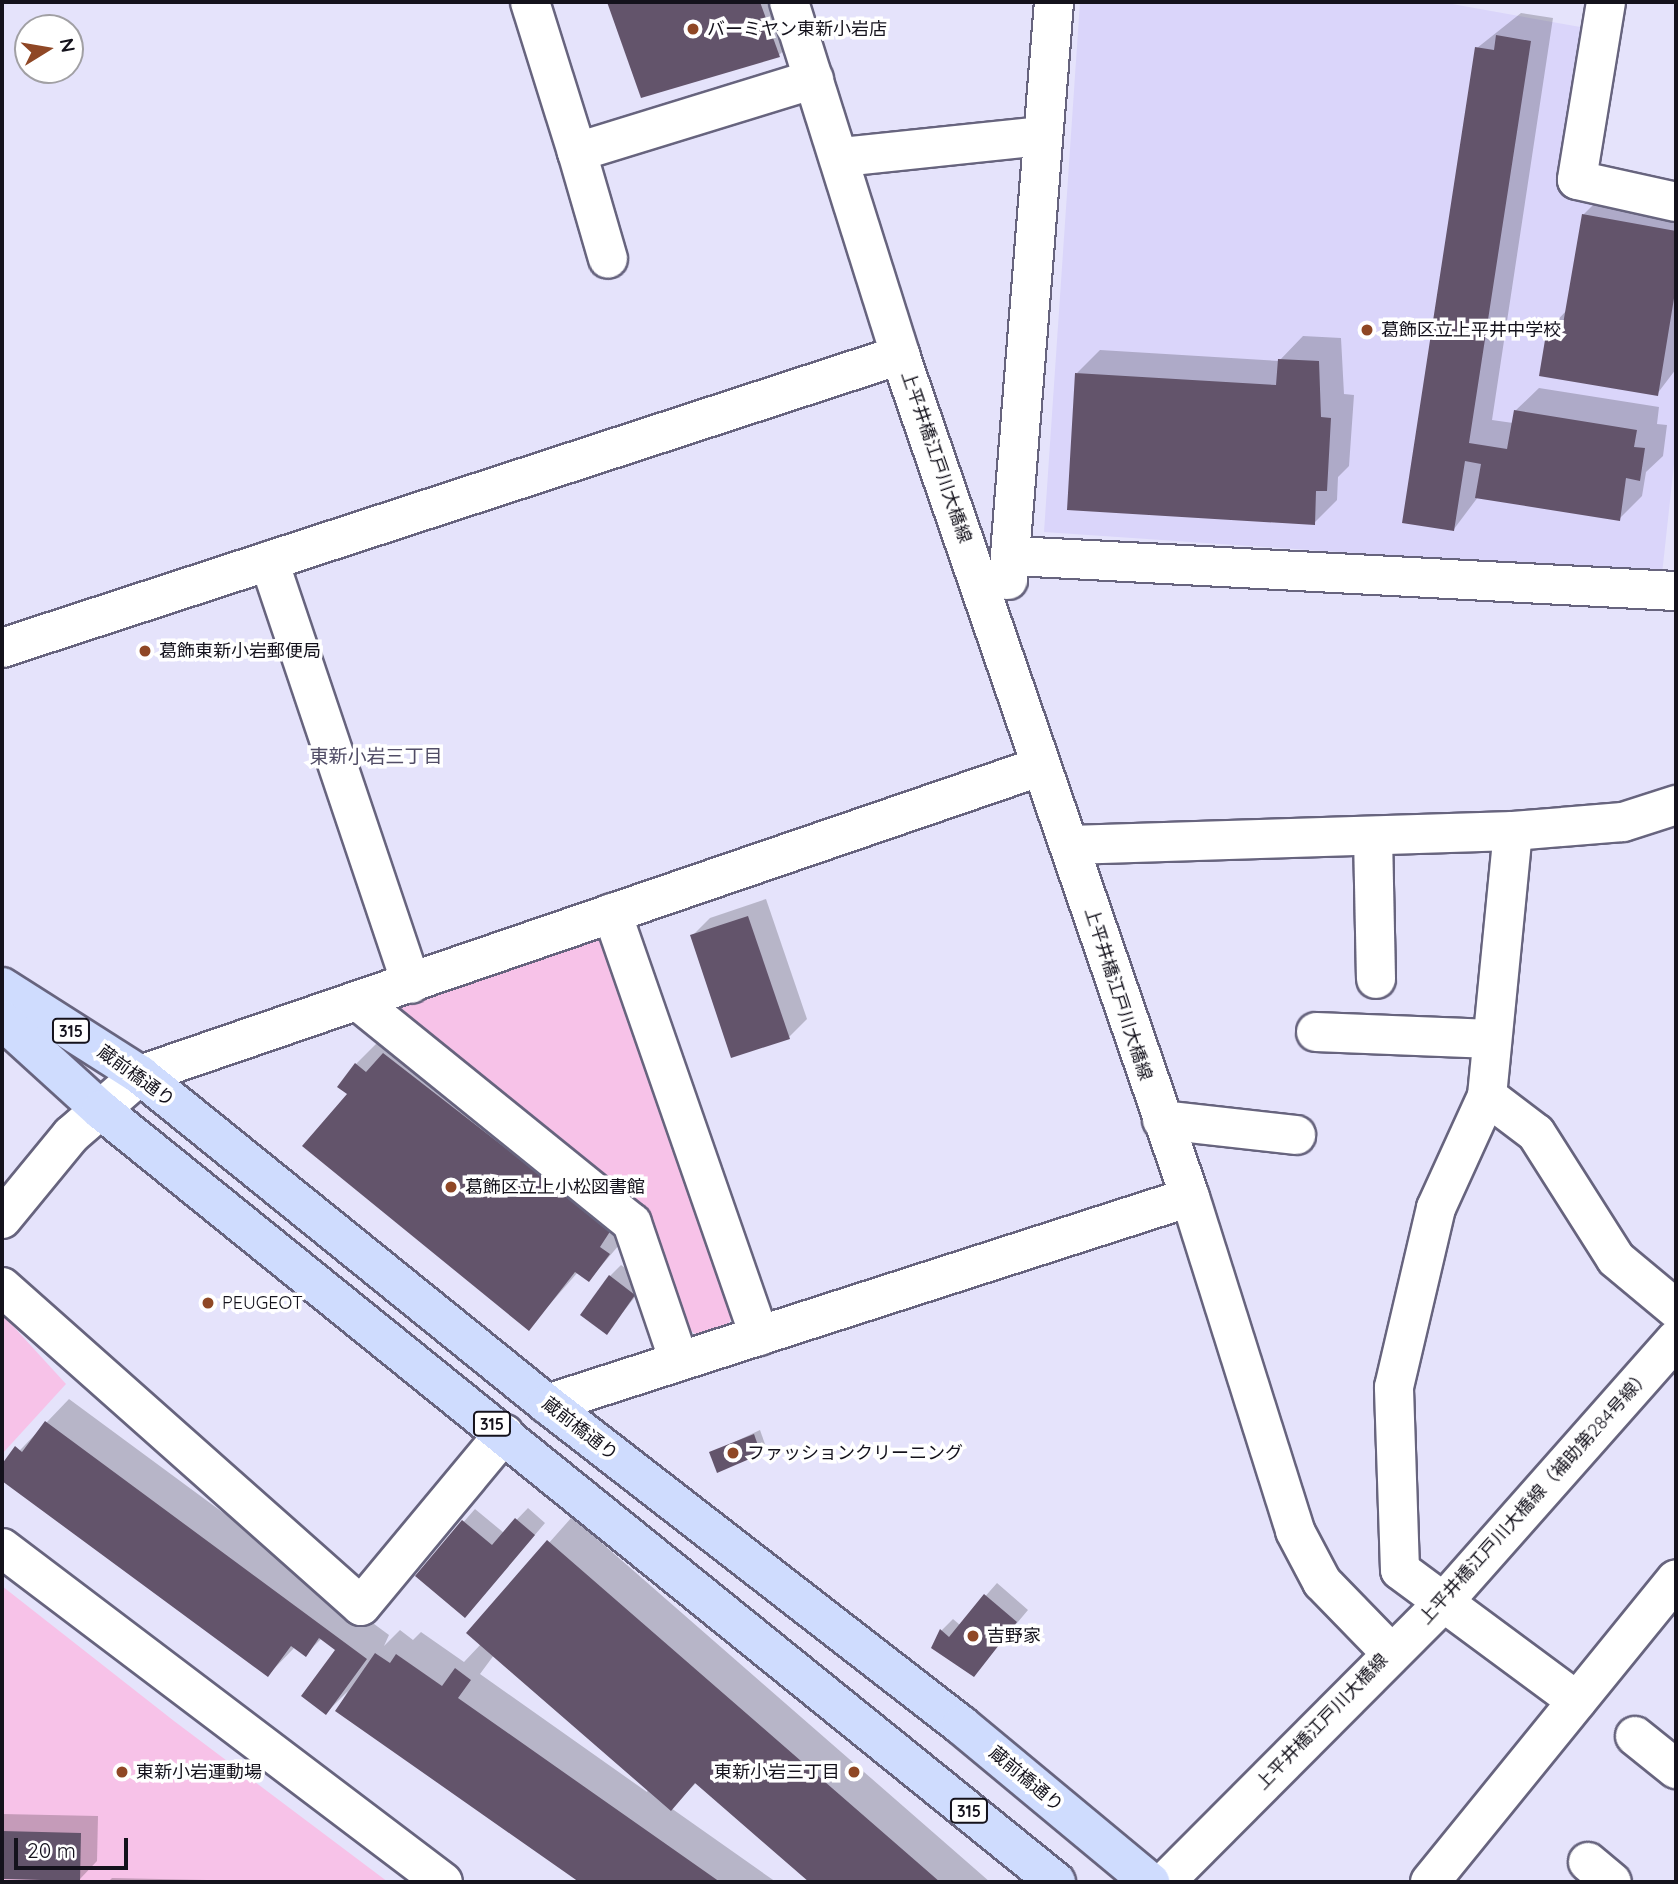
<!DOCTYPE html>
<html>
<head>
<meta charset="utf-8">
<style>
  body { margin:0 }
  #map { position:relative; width:1678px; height:1884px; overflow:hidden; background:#e5e3fb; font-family:Quicksand,"Noto Sans JP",sans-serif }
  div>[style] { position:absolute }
  .built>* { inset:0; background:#dad5fa }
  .green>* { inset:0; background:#f7c2e8 }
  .shadow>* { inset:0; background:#0003 }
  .building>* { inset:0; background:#63546b }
  .roads { filter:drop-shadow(2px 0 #67647e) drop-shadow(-2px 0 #67647e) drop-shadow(0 2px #67647e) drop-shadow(0 -2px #67647e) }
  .minor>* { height:38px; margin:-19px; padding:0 19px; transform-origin:19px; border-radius:19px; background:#fff }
  .major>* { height:38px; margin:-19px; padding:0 19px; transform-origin:19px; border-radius:19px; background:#cfdcfe }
  .dots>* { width:19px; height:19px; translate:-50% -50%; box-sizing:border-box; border:4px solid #fff; border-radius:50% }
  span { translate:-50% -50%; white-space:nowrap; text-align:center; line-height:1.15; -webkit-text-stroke:7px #fff; paint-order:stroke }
  .shield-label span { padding:2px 5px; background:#fff; border:2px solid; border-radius:5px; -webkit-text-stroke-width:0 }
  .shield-label { font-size:16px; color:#14121c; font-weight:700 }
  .poi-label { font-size:18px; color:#14121c }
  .left { translate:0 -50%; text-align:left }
  .right { translate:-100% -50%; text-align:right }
  .street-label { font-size:18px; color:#14121c }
  .neighbourhood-label { font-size:19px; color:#514d66 }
  .frame { position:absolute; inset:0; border:4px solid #14121c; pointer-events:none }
  .north { position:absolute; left:14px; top:14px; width:70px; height:70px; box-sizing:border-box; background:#fff; border:2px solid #a1a0a4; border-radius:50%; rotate:79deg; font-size:19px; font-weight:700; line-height:28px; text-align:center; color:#14121c }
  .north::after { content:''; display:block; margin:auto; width:24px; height:32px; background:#8f4725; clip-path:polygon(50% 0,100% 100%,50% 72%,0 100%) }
  .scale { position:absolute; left:14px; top:1838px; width:114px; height:32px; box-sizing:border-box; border:4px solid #14121c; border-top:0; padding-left:9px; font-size:21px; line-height:24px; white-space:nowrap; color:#14121c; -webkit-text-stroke:5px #fff; paint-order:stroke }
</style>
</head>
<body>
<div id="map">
  <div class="built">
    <i style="clip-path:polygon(1080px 2px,1441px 2px,1586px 28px,1560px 188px,1676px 214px,1676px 446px,1662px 574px,1044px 532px)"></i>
  </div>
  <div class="green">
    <i style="clip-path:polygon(610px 918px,735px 1310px,725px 1332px,703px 1339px,682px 1325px,650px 1222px,357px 1017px)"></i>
    <i style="clip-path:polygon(2px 1314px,66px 1384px,2px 1454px)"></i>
    <i style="clip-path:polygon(2px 1586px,174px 1721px,388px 1882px,2px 1882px)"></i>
  </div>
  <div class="shadow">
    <i style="clip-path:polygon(609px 2px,791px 2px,803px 32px,779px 55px,642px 96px)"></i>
    <i style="clip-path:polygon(1521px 13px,1553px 18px,1492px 420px,1513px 423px,1515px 411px,1539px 388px,1659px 407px,1657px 424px,1667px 425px,1663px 456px,1646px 472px,1642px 496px,1619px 519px,1478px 497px,1454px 529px,1477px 48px)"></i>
    <i style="clip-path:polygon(1601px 197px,1676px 210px,1676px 369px,1657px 394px,1549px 329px,1567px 310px,1583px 215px)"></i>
    <i style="clip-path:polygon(1303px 336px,1341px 338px,1344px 394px,1354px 395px,1349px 466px,1338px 477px,1337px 500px,1314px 523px,1077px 373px,1100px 350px,1279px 361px)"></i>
    <i style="clip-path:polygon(766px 899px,807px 1019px,789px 1037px,692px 936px,710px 918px)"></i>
    <i style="clip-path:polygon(379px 1041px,632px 1230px,589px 1280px,578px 1272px,529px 1328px,349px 1094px,356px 1064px)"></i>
    <i style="clip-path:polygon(621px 1265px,646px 1283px,607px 1332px,610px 1276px)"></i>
    <i style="clip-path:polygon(evenodd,69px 1399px,389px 1635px,384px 1646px,400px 1630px,413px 1640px,421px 1632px,464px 1662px,481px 1644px,469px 1633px,572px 1517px,990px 1882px,812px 1882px,697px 1782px,671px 1808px,776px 1882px,582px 1882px,337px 1710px,348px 1691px,326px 1713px,337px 1650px,322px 1638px,305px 1655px,295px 1647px,268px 1675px,2px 1478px,2px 1469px,69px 1399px,494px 1655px,648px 1790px,647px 1792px,480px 1674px,494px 1655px)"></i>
    <i style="clip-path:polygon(760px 1430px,766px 1447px,760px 1453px,711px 1453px)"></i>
    <i style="clip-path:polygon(528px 1508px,545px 1523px,476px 1604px,417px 1575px,475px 1509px,504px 1533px)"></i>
    <i style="clip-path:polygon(997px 1583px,1028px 1610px,974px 1674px,933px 1647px,942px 1630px,953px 1619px,960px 1625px)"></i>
    <i style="clip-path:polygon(2px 1814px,98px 1816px,97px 1861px,80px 1879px,2px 1877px)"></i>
    <i style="clip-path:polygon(112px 1878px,207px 1880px,207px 1882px,108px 1882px)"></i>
  </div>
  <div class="building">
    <i style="clip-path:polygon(607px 2px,760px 2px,780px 57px,641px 98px)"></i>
    <i style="clip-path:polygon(1496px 35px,1531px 41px,1469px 443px,1507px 449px,1514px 410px,1637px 430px,1634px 447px,1645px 448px,1640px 481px,1626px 478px,1620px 521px,1475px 498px,1481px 464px,1465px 461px,1454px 531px,1402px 523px,1475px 47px,1494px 50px)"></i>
    <i style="clip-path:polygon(1582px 214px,1676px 231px,1676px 286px,1658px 396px,1539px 376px,1547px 328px,1562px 330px)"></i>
    <i style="clip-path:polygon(1278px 359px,1319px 361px,1321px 417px,1331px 418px,1327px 491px,1316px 491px,1315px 525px,1067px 510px,1075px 373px,1276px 385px)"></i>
    <i style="clip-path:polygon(748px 916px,790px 1039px,731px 1058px,690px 935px)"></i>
    <i style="clip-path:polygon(383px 1053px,611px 1230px,600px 1247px,610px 1254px,589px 1282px,575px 1272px,529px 1331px,302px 1146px,347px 1094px,337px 1087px,355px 1063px,366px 1072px)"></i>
    <i style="clip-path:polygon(609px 1275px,635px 1295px,607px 1335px,580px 1315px)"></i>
    <i style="clip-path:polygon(45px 1421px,367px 1659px,326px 1715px,301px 1696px,335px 1650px,319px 1638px,306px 1657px,291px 1646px,268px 1677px,2px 1481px,2px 1464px,15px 1446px,22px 1452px)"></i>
    <i style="clip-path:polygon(754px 1434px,761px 1454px,717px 1473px,709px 1452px)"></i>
    <i style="clip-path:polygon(515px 1518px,535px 1535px,465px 1618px,415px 1576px,462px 1520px,492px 1545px)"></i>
    <i style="clip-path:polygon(547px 1540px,940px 1882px,809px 1882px,695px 1783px,671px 1811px,466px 1633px)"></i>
    <i style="clip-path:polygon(984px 1594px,1017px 1622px,974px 1677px,931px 1648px,940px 1629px,949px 1637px)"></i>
    <i style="clip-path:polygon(375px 1653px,390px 1663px,396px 1654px,442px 1686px,455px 1668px,471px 1680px,458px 1698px,720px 1882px,579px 1882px,335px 1711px)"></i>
    <i style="clip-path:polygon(2px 1831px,81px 1833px,80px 1881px,2px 1879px)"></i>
  </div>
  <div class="roads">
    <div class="minor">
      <i style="left:530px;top:2px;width:157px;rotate:72.6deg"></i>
      <i style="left:577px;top:152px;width:248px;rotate:-17.1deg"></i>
      <i style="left:789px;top:2px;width:370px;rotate:72.5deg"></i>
      <i style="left:900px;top:355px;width:891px;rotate:71deg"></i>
      <i style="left:1190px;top:1197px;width:350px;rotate:72.5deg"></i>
      <i style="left:1295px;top:1531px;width:58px;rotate:62.1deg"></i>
      <i style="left:1322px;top:1582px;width:100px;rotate:45.8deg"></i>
      <i style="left:1606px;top:2px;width:180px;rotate:99.3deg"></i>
      <i style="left:1577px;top:180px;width:101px;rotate:12.5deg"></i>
      <i style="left:577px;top:152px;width:111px;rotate:73.8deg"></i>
      <i style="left:842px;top:157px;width:200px;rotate:-6deg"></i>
      <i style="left:1014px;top:556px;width:663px;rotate:3.03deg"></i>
      <i style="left:269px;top:561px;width:446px;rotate:71.4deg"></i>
      <i style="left:1008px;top:580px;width:580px;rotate:-85.45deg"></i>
      <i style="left:2px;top:648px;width:945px;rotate:-18.07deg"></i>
      <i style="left:1373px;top:836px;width:143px;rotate:88.8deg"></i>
      <i style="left:1070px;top:845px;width:443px;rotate:-1.8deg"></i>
      <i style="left:1513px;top:831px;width:110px;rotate:-4.7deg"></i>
      <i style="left:1623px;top:822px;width:56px;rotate:-17.8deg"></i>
      <i style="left:612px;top:913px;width:448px;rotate:70.8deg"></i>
      <i style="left:359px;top:1002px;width:351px;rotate:39deg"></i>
      <i style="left:632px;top:1223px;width:146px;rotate:71.2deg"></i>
      <i style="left:1316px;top:1032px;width:176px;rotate:2.3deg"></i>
      <i style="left:1487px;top:1096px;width:266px;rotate:-84.4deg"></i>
      <i style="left:1162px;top:1120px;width:135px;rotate:6.4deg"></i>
      <i style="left:2px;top:1219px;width:109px;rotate:-50.6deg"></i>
      <i style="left:71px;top:1135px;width:91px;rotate:-41deg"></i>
      <i style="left:140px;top:1075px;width:950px;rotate:-18.91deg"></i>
      <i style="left:2px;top:1287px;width:480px;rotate:41.6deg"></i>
      <i style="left:361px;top:1606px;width:224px;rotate:-50.3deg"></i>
      <i style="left:547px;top:1404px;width:675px;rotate:-17.84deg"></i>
      <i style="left:2px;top:1548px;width:553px;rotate:37.14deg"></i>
      <i style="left:1577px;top:1701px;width:220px;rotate:-143.5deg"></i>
      <i style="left:1400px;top:1570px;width:183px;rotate:-91.9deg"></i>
      <i style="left:1394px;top:1387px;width:184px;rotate:-76.8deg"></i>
      <i style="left:1436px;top:1208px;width:123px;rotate:-65.5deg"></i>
      <i style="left:1487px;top:1096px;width:61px;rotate:37.1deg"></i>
      <i style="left:1536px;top:1133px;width:149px;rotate:57.6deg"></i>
      <i style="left:1616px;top:1259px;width:78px;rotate:39.8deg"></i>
      <i style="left:1635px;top:1736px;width:53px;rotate:38.8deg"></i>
      <i style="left:1588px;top:1862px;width:31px;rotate:40deg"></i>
      <i style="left:1165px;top:1882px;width:390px;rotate:-45.1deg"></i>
      <i style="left:1440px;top:1606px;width:356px;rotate:-48.5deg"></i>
      <i style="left:1430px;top:1882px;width:390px;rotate:-50.9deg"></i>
    </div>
    <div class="major">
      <i style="left:2px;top:987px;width:164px;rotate:32.5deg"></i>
      <i style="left:140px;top:1075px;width:523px;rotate:38.95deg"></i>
      <i style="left:547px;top:1404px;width:524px;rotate:37.79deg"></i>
      <i style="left:961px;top:1725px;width:246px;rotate:39.7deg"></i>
      <i style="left:2px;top:1020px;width:134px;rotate:42.3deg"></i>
      <i style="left:101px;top:1110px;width:1228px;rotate:38.95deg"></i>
    </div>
  </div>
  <div class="dots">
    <i style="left:693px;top:29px;background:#8f4725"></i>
    <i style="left:1367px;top:330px;background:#8f4725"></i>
    <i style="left:145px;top:651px;background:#8f4725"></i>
    <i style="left:451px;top:1187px;background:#8f4725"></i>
    <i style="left:208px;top:1303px;background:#8f4725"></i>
    <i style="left:733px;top:1453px;background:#8f4725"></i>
    <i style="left:973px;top:1636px;background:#8f4725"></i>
    <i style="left:122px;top:1772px;background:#8f4725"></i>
    <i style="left:854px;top:1772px;background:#8f4725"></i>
  </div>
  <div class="shield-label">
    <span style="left:71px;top:1031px">315</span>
    <span style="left:492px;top:1424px">315</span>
    <span style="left:969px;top:1811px">315</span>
  </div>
  <div class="poi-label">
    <span class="left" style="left:707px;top:29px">バーミヤン東新小岩店</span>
    <span class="left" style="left:1381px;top:330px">葛飾区立上平井中学校</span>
    <span class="left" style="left:159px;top:651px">葛飾東新小岩郵便局</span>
    <span class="left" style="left:465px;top:1187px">葛飾区立上小松図書館</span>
    <span class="left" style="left:222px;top:1303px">PEUGEOT</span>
    <span class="left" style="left:747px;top:1453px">ファッションクリーニング</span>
    <span class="left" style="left:987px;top:1636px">吉野家</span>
    <span class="left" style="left:136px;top:1772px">東新小岩運動場</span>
    <span class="right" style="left:840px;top:1772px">東新小岩三丁目</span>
  </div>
  <div class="street-label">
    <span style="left:936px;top:457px;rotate:71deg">上平井橋江戸川大橋線</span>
    <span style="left:1118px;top:994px;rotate:72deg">上平井橋江戸川大橋線</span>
    <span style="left:136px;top:1076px;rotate:36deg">蔵前橋通り</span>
    <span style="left:580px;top:1429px;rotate:38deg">蔵前橋通り</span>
    <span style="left:1535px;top:1497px;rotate:-48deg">上平井橋江戸川大橋線（補助第284号線）</span>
    <span style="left:1322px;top:1722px;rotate:-46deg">上平井橋江戸川大橋線</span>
    <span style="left:1026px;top:1779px;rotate:40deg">蔵前橋通り</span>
  </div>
  <div class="neighbourhood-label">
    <span style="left:376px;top:757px">東新小岩三丁目</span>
  </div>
  <div class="frame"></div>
  <div class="north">N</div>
  <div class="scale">20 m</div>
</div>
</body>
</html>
